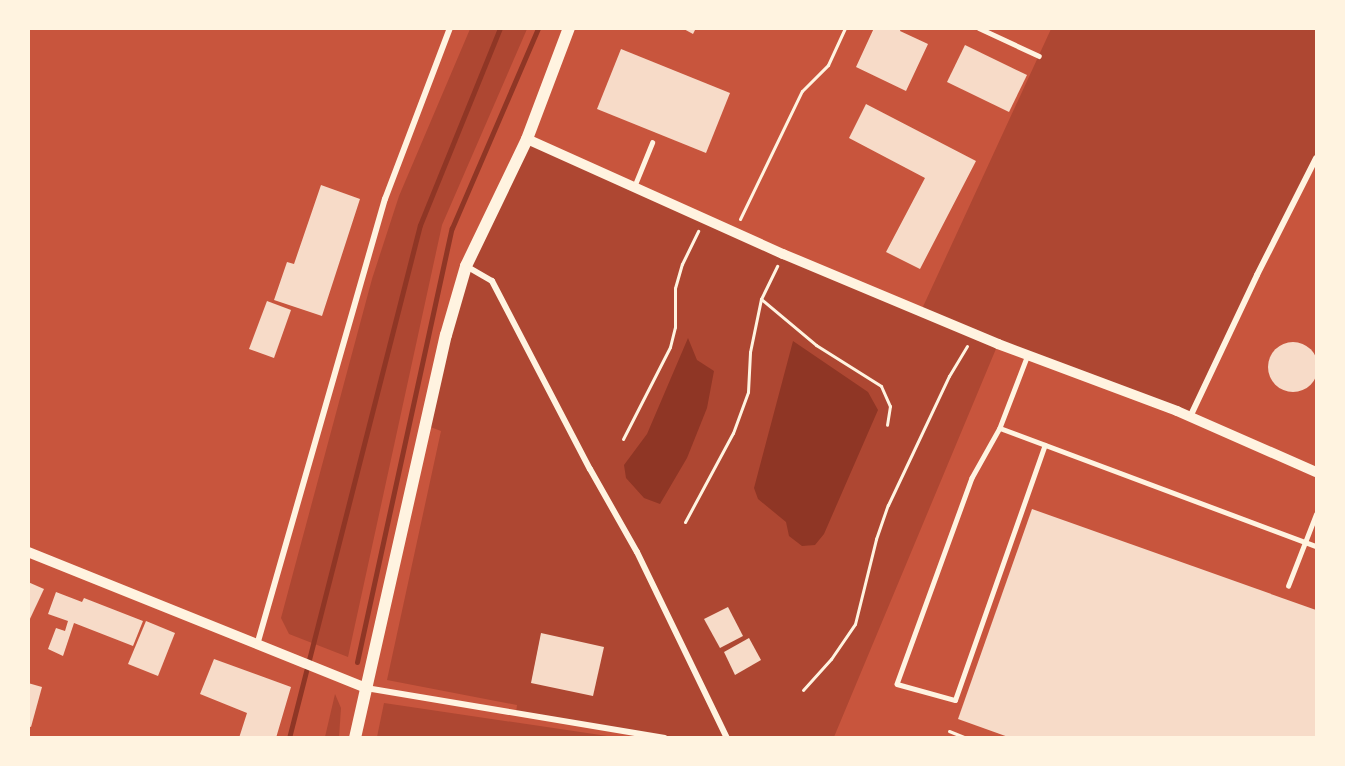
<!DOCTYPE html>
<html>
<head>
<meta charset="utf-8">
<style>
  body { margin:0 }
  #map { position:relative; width:1345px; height:766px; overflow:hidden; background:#c8553d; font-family:"Noto Sans",sans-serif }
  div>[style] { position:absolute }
  .green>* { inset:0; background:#ae4732 }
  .water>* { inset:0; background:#8f3625 }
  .stream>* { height:5px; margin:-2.5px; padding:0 2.5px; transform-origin:2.5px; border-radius:2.5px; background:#8f3625 }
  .building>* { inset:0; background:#f7dbc8 }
  .round { border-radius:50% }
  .path>* { height:3px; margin:-1.5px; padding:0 1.5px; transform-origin:1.5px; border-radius:1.5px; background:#fff3e0 }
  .service>* { height:4.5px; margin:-2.25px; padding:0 2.25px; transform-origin:2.25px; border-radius:2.25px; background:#fff3e0 }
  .minor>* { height:6px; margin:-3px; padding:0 3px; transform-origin:3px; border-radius:3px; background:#fff3e0 }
  .tertiary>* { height:10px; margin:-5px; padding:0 5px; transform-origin:5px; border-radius:5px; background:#fff3e0 }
  .secondary>* { height:12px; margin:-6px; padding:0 6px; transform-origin:6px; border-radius:6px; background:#fff3e0 }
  span { translate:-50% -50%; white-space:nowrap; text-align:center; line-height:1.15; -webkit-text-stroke:5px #fff3e0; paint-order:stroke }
  .frame { position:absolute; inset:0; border:30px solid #fff3e0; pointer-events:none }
</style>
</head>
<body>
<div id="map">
  <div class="green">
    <i style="clip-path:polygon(470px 29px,527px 29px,442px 225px,348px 657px,289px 634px,281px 618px,372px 279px,399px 196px)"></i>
    <i style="clip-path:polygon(1051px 29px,1316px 29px,1316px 159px,1190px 417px,998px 344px,834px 737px,665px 737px,516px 713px,517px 705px,387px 680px,441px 431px,425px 425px,466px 266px,527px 139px,921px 311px)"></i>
    <i style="clip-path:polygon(335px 694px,341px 708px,339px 737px,325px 737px)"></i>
    <i style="clip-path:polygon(384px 703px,614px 737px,377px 737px)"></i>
  </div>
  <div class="water">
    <i style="clip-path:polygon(688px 338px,697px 360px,714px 371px,707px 408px,687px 458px,660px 504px,644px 498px,626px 478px,624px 465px,647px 434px)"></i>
    <i style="clip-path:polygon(793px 341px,868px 392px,878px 410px,824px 534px,815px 545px,802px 546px,789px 536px,786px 522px,758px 499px,754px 488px)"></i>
  </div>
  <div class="stream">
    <i style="left:357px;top:662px;width:444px;rotate:-77.7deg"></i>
    <i style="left:452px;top:228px;width:218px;rotate:-66.7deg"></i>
    <i style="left:289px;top:738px;width:529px;rotate:-75.68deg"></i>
    <i style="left:420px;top:225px;width:213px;rotate:-67.9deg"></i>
  </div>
  <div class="building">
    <i style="clip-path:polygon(682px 28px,696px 28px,693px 34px)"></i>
    <i style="clip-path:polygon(874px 28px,901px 28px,900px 31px,928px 44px,906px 91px,856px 67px)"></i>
    <i style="clip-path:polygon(965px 45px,1027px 75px,1009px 112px,947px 82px)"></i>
    <i style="clip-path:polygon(621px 49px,730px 93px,706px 153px,597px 109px)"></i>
    <i style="clip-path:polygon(866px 104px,976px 161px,920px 269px,886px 252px,925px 178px,849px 138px)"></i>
    <i style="clip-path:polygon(321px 185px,360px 199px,322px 316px,274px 300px,287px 262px,294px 264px)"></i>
    <i style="clip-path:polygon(267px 301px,291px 310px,274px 358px,249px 349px)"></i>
    <i class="round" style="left:1268px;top:342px;width:50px;height:50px"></i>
    <i style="clip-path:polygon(1032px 509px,1316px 610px,1316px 738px,1011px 738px,958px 719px)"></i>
    <i style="clip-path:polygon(28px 582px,44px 589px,28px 623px)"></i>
    <i style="clip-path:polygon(56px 592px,82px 602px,84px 598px,143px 621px,133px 646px,74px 623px,63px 656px,48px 649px,56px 628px,65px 631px,68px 621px,48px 614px)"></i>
    <i style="clip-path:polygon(728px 607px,743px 636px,720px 648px,704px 619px)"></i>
    <i style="clip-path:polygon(146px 621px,175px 633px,158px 676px,128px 664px)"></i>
    <i style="clip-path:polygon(541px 633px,604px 647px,593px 696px,531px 683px)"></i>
    <i style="clip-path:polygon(749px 638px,761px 660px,735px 675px,724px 652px)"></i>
    <i style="clip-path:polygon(214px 659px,291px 687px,276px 738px,239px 738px,247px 713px,200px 694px)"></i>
    <i style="clip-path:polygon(28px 683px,42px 687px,31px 727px,28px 726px)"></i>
  </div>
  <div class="path">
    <i style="left:740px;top:219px;width:142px;rotate:-64.2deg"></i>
    <i style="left:802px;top:91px;width:37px;rotate:-45deg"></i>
    <i style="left:828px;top:65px;width:41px;rotate:-65.3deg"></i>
    <i style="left:761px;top:299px;width:72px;rotate:39.9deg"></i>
    <i style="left:816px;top:345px;width:77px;rotate:32.2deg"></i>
    <i style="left:881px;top:386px;width:22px;rotate:66deg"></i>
    <i style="left:890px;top:406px;width:19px;rotate:99deg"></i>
    <i style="left:623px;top:439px;width:103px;rotate:-62.9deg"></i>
    <i style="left:670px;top:347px;width:21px;rotate:-76deg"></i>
    <i style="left:675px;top:327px;width:39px;rotate:-90deg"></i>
    <i style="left:675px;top:288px;width:25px;rotate:-74deg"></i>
    <i style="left:682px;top:264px;width:37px;rotate:-64deg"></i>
    <i style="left:685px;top:522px;width:101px;rotate:-61.7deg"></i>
    <i style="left:733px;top:433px;width:44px;rotate:-69.9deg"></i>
    <i style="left:748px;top:392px;width:40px;rotate:-87.1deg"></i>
    <i style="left:750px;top:352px;width:54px;rotate:-78.3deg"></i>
    <i style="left:761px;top:299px;width:37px;rotate:-64deg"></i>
    <i style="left:803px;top:690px;width:42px;rotate:-47.9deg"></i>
    <i style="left:831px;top:659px;width:42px;rotate:-55.6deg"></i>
    <i style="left:855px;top:624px;width:88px;rotate:-76.1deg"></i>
    <i style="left:876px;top:539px;width:36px;rotate:-71deg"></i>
    <i style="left:888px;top:505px;width:143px;rotate:-64.7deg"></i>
    <i style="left:949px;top:376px;width:35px;rotate:-59deg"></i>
    <i style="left:949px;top:731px;width:18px;rotate:22deg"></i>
  </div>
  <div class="service">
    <i style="left:979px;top:28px;width:66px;rotate:25deg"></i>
    <i style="left:634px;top:187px;width:48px;rotate:-67.8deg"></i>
    <i style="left:1028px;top:355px;width:78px;rotate:111deg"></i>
    <i style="left:1000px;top:428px;width:57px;rotate:119.2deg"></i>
    <i style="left:972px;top:478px;width:219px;rotate:110deg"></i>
    <i style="left:897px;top:684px;width:60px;rotate:15.4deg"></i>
    <i style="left:955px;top:700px;width:270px;rotate:-70.6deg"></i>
    <i style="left:1000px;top:428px;width:337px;rotate:20.5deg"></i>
    <i style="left:1288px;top:586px;width:77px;rotate:-68.7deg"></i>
  </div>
  <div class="minor">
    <i style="left:466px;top:266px;width:30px;rotate:30deg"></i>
    <i style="left:492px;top:281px;width:212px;rotate:62.5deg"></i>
    <i style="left:590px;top:469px;width:95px;rotate:60.5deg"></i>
    <i style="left:637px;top:552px;width:207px;rotate:64.2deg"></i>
    <i style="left:1190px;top:417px;width:157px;rotate:-64.7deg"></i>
    <i style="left:1257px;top:275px;width:131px;rotate:-63.2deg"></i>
    <i style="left:257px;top:645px;width:464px;rotate:-74deg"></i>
    <i style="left:385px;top:199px;width:183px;rotate:-69.2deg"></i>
    <i style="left:366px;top:688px;width:303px;rotate:9.5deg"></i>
  </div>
  <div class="tertiary">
    <i style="left:527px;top:139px;width:281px;rotate:24.2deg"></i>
    <i style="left:783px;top:254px;width:233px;rotate:22.7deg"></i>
    <i style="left:998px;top:344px;width:191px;rotate:20.5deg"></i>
    <i style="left:1177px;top:411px;width:152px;rotate:23.7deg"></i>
    <i style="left:28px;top:552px;width:364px;rotate:21.9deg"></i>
  </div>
  <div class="secondary">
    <i style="left:355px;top:738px;width:413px;rotate:-77.3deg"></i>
    <i style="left:446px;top:335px;width:72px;rotate:-73.8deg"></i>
    <i style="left:466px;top:266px;width:141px;rotate:-64.3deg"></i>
    <i style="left:527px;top:139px;width:119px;rotate:-69.3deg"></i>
  </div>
  <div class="frame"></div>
</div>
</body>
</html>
